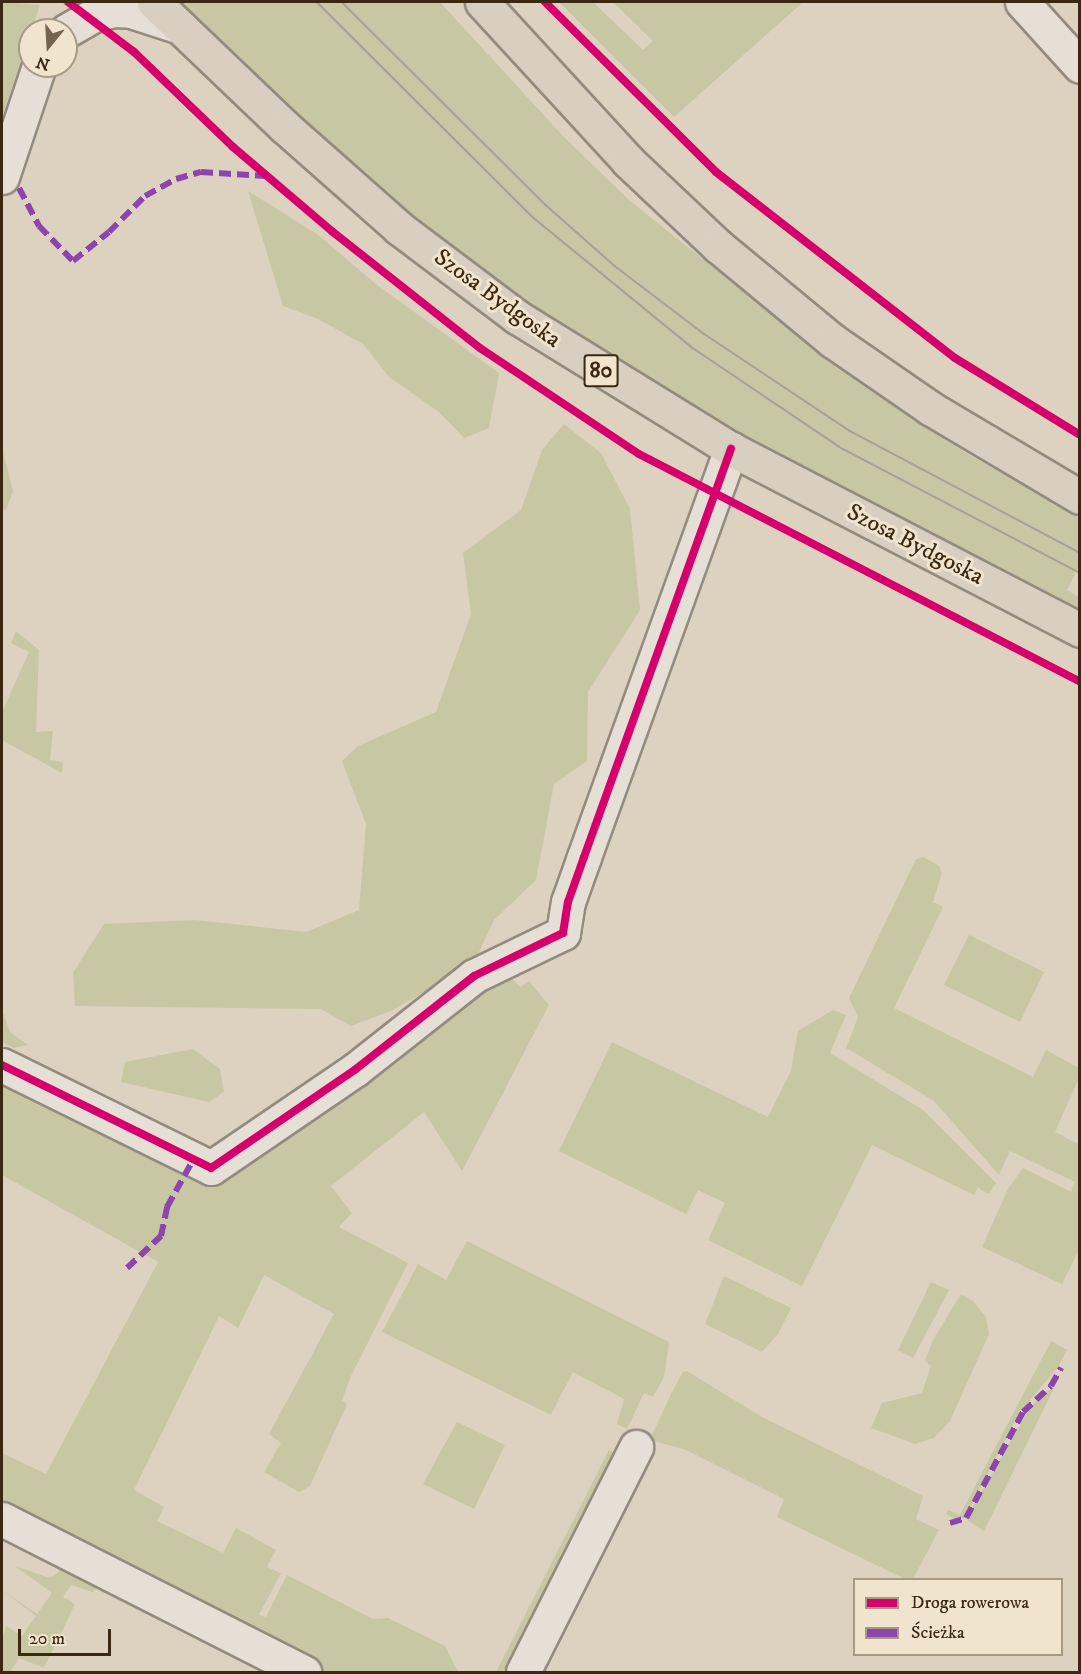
<!DOCTYPE html>
<html>
<head>
<meta charset="utf-8">
<style>
  body { margin:0 }
  #map { position:relative; width:1081px; height:1674px; overflow:hidden; background:#ddd2c0; font-family:"IM FELL DW Pica",serif }
  div>[style] { position:absolute }
  .green>* { inset:0; background:#c7c7a4 }
  .roads { filter:drop-shadow(2px 0 #948b7f) drop-shadow(-2px 0 #948b7f) drop-shadow(0 2px #948b7f) drop-shadow(0 -2px #948b7f) }
  .minor>* { height:33px; margin:-16.5px; padding:0 16.5px; transform-origin:16.5px; border-radius:16.5px; background:#e5dfd5 }
  .major>* { height:33px; margin:-16.5px; padding:0 16.5px; transform-origin:16.5px; border-radius:16.5px; background:#d8cfc1 }
  .tram>* { height:1.5px; margin:-0.75px; padding:0 0.75px; transform-origin:0.75px; border-radius:0.75px; background:#a6a096 }
  .quiet>* { height:6px; margin-top:-3px; transform-origin:0; background:repeating-linear-gradient(90deg,#8e44ad 0 12px,transparent 0 18px) }
  .cycleway>* { height:8px; margin:-4px; padding:0 4px; transform-origin:4px; border-radius:4px; background:#d6006c }
  span { translate:-50% -50%; white-space:nowrap; text-align:center; line-height:1.15; -webkit-text-stroke:6px #f1e4ce; paint-order:stroke }
  .shield-label span { padding:2px 4px; background:#f1e4ce; border:2px solid; border-radius:4px; -webkit-text-stroke-width:0 }
  .shield-label { font-size:22px; color:#3a2813; font-weight:700 }
  .street-label { font-size:24px; color:#3a2813 }
  .frame { position:absolute; inset:0; border:3px solid #3a2813; pointer-events:none }
  .legend { position:absolute; left:853px; top:1578px; width:210px; height:78px; box-sizing:border-box; background:#f1e4ce; border:2px solid #a89983; margin:0; padding:8px 10px; list-style:none; font-size:18px; color:#3a2813 }
  .legend li { display:flex; align-items:center; gap:12px; height:30px }
  .legend b { width:30px; border:2px solid #a89983 }
  .north { position:absolute; left:18px; top:18px; width:60px; height:60px; box-sizing:border-box; background:#f1e4ce; border:2px solid #a89983; border-radius:50%; rotate:198deg; font-size:16px; font-weight:700; line-height:24px; text-align:center; color:#3a2813 }
  .north::after { content:''; display:block; margin:auto; width:21px; height:27px; background:#736450; clip-path:polygon(50% 0,100% 100%,50% 72%,0 100%) }
  .scale { position:absolute; left:18px; top:1629px; width:93px; height:27px; box-sizing:border-box; border:3px solid #3a2813; border-top:0; padding-left:8px; font-size:18px; line-height:21px; white-space:nowrap; color:#3a2813; -webkit-text-stroke:4px #f1e4ce; paint-order:stroke }
</style>
</head>
<body>
<div id="map">
  <div class="green">
    <i style="clip-path:polygon(2px 2px,40px 5px,2px 117px)"></i>
    <i style="clip-path:polygon(181px 2px,440px 2px,563px 136px,629px 200px,829px 360px,964px 452px,1079px 517px,1079px 566px,1067px 590px,1079px 597px,1079px 608px,767px 449px,639px 377px,529px 304px,426px 226px,317px 134px)"></i>
    <i style="clip-path:polygon(559px 2px,593px 2px,643px 50px,653px 41px,613px 2px,803px 2px,674px 117px)"></i>
    <i style="clip-path:polygon(248px 191px,317px 234px,377px 285px,499px 373px,489px 428px,464px 438px,439px 412px,389px 377px,363px 344px,318px 319px,283px 306px)"></i>
    <i style="clip-path:polygon(564px 424px,601px 453px,630px 509px,640px 610px,588px 692px,587px 761px,554px 784px,536px 880px,494px 920px,474px 963px,393px 1010px,351px 1026px,321px 1009px,75px 1006px,73px 973px,104px 924px,195px 920px,306px 932px,359px 910px,366px 824px,342px 761px,358px 746px,436px 712px,471px 614px,463px 553px,521px 510px,542px 450px)"></i>
    <i style="clip-path:polygon(2px 448px,13px 491px,6px 510px,2px 509px)"></i>
    <i style="clip-path:polygon(16px 631px,39px 650px,36px 732px,53px 731px,50px 760px,63px 762px,62px 773px,2px 740px,2px 712px,29px 652px,11px 643px)"></i>
    <i style="clip-path:polygon(924px 857px,939px 866px,942px 873px,933px 902px,943px 907px,894px 1008px,1033px 1077px,1046px 1050px,1079px 1068px,1079px 1078px,1055px 1132px,1080px 1145px,1079px 1250px,1062px 1284px,982px 1247px,1008px 1189px,1023px 1168px,1071px 1192px,1075px 1182px,1010px 1151px,999px 1175px,934px 1101px,846px 1048px,858px 1017px,849px 998px,916px 859px)"></i>
    <i style="clip-path:polygon(969px 935px,1044px 972px,1020px 1022px,944px 985px)"></i>
    <i style="clip-path:polygon(503px 971px,521px 987px,529px 981px,549px 1005px,462px 1171px,424px 1112px,331px 1186px,352px 1213px,339px 1227px,408px 1263px,351px 1376px,342px 1400px,347px 1404px,310px 1486px,299px 1492px,264px 1472px,281px 1443px,269px 1434px,334px 1314px,264px 1275px,238px 1328px,219px 1316px,134px 1490px,164px 1507px,157px 1521px,223px 1553px,236px 1528px,276px 1550px,267px 1567px,281px 1573px,259px 1615px,266px 1617px,287px 1575px,373px 1619px,388px 1618px,445px 1646px,458px 1672px,322px 1672px,2px 1507px,2px 1453px,46px 1474px,158px 1262px,2px 1175px,2px 1083px,195px 1169px,241px 1166px,275px 1146px,330px 1097px)"></i>
    <i style="clip-path:polygon(2px 1010px,10px 1032px,28px 1045px,13px 1048px,2px 1042px)"></i>
    <i style="clip-path:polygon(833px 1010px,846px 1015px,830px 1053px,923px 1110px,996px 1183px,989px 1194px,978px 1188px,974px 1195px,872px 1145px,802px 1286px,708px 1240px,725px 1203px,698px 1190px,686px 1214px,559px 1151px,612px 1042px,768px 1117px,791px 1071px,798px 1031px)"></i>
    <i style="clip-path:polygon(193px 1049px,220px 1069px,224px 1092px,209px 1102px,121px 1082px,125px 1062px)"></i>
    <i style="clip-path:polygon(467px 1241px,669px 1342px,664px 1377px,653px 1397px,644px 1393px,627px 1429px,617px 1424px,624px 1399px,573px 1372px,551px 1415px,382px 1332px,418px 1264px,446px 1280px)"></i>
    <i style="clip-path:polygon(724px 1276px,791px 1308px,778px 1334px,762px 1352px,705px 1324px)"></i>
    <i style="clip-path:polygon(931px 1282px,949px 1290px,913px 1358px,898px 1350px)"></i>
    <i style="clip-path:polygon(961px 1294px,973px 1301px,986px 1317px,989px 1334px,950px 1421px,934px 1438px,915px 1444px,871px 1428px,882px 1403px,922px 1393px,931px 1366px,925px 1361px,932px 1342px)"></i>
    <i style="clip-path:polygon(1051px 1341px,1067px 1350px,1058px 1367px,1019px 1413px,965px 1518px,955px 1519px,946px 1514px,948px 1510px,960px 1515px)"></i>
    <i style="clip-path:polygon(687px 1371px,760px 1416px,923px 1496px,916px 1519px,939px 1530px,913px 1579px,905px 1579px,777px 1517px,784px 1499px,686px 1450px,654px 1441px,652px 1435px,672px 1392px,683px 1372px)"></i>
    <i style="clip-path:polygon(1054px 1388px,984px 1531px,968px 1521px,970px 1512px,1028px 1411px,1041px 1394px)"></i>
    <i style="clip-path:polygon(457px 1422px,505px 1445px,474px 1509px,423px 1484px)"></i>
    <i style="clip-path:polygon(609px 1450px,616px 1454px,510px 1669px,496px 1672px)"></i>
    <i style="clip-path:polygon(66px 1564px,101px 1581px,93px 1592px,71px 1585px,63px 1597px,75px 1604px,44px 1668px,19px 1658px,10px 1672px,2px 1672px,2px 1639px,6px 1626px,22px 1636px,36px 1616px,2px 1590px,37px 1614px,52px 1593px,15px 1566px,47px 1577px,54px 1576px)"></i>
  </div>
  <div class="roads">
    <div class="minor">
      <i style="left:1022px;top:2px;width:86px;rotate:47.8deg"></i>
      <i style="left:66px;top:31px;width:32px;rotate:-30deg"></i>
      <i style="left:94px;top:15px;width:21px;rotate:-14deg"></i>
      <i style="left:114px;top:10px;width:17px;rotate:3deg"></i>
      <i style="left:131px;top:11px;width:52px;rotate:18.1deg"></i>
      <i style="left:2px;top:177px;width:117px;rotate:-71.6deg"></i>
      <i style="left:2px;top:1065px;width:233px;rotate:26.2deg"></i>
      <i style="left:211px;top:1168px;width:176px;rotate:-34.3deg"></i>
      <i style="left:356px;top:1069px;width:150px;rotate:-38.2deg"></i>
      <i style="left:474px;top:976px;width:99px;rotate:-25.8deg"></i>
      <i style="left:563px;top:933px;width:31px;rotate:-81deg"></i>
      <i style="left:568px;top:902px;width:48px;rotate:-70.4deg"></i>
      <i style="left:584px;top:857px;width:434px;rotate:-70.2deg"></i>
      <i style="left:2px;top:1519px;width:339px;rotate:26.9deg"></i>
      <i style="left:523px;top:1672px;width:252px;rotate:-63.3deg"></i>
    </div>
    <div class="major">
      <i style="left:154px;top:2px;width:181px;rotate:43.7deg"></i>
      <i style="left:285px;top:127px;width:152px;rotate:41.5deg"></i>
      <i style="left:399px;top:228px;width:148px;rotate:37deg"></i>
      <i style="left:517px;top:317px;width:251px;rotate:31.7deg"></i>
      <i style="left:731px;top:449px;width:393px;rotate:27.4deg"></i>
      <i style="left:482px;top:2px;width:216px;rotate:47.4deg"></i>
      <i style="left:628px;top:161px;width:124px;rotate:43.4deg"></i>
      <i style="left:718px;top:246px;width:149px;rotate:39.6deg"></i>
      <i style="left:833px;top:341px;width:118px;rotate:34.6deg"></i>
      <i style="left:930px;top:408px;width:174px;rotate:30.7deg"></i>
    </div>
  </div>
  <div class="tram">
    <i style="left:317px;top:2px;width:306px;rotate:44.9deg"></i>
    <i style="left:534px;top:218px;width:205px;rotate:39.3deg"></i>
    <i style="left:693px;top:348px;width:181px;rotate:34deg"></i>
    <i style="left:843px;top:449px;width:267px;rotate:27.6deg"></i>
    <i style="left:342px;top:2px;width:288px;rotate:44.9deg"></i>
    <i style="left:546px;top:205px;width:92px;rotate:41.5deg"></i>
    <i style="left:615px;top:266px;width:111px;rotate:37.3deg"></i>
    <i style="left:703px;top:333px;width:177px;rotate:33.7deg"></i>
    <i style="left:850px;top:431px;width:260px;rotate:27.9deg"></i>
  </div>
  <div class="quiet">
    <i style="left:19px;top:188px;width:43px;rotate:62.2deg"></i>
    <i style="left:39px;top:226px;width:49px;rotate:45.8deg"></i>
    <i style="left:73px;top:261px;width:46px;rotate:-38.9deg"></i>
    <i style="left:109px;top:232px;width:51px;rotate:-45deg"></i>
    <i style="left:145px;top:196px;width:35px;rotate:-29deg"></i>
    <i style="left:176px;top:179px;width:26px;rotate:-16deg"></i>
    <i style="left:201px;top:172px;width:64px;rotate:3.6deg"></i>
    <i style="left:127px;top:1268px;width:47px;rotate:-43.3deg"></i>
    <i style="left:161px;top:1236px;width:30px;rotate:-78deg"></i>
    <i style="left:167px;top:1207px;width:54px;rotate:-61deg"></i>
    <i style="left:950px;top:1523px;width:17px;rotate:-17deg"></i>
    <i style="left:966px;top:1518px;width:120px;rotate:-61.7deg"></i>
    <i style="left:1023px;top:1412px;width:38px;rotate:-43deg"></i>
    <i style="left:1051px;top:1386px;width:21px;rotate:-61deg"></i>
  </div>
  <div class="cycleway">
    <i style="left:68px;top:2px;width:83px;rotate:37.1deg"></i>
    <i style="left:134px;top:52px;width:137px;rotate:43.8deg"></i>
    <i style="left:233px;top:147px;width:131px;rotate:40.4deg"></i>
    <i style="left:333px;top:232px;width:187px;rotate:38.3deg"></i>
    <i style="left:480px;top:348px;width:191px;rotate:33.7deg"></i>
    <i style="left:639px;top:454px;width:496px;rotate:27.3deg"></i>
    <i style="left:545px;top:2px;width:241px;rotate:44.8deg"></i>
    <i style="left:716px;top:172px;width:303px;rotate:37.9deg"></i>
    <i style="left:955px;top:358px;width:147px;rotate:31.6deg"></i>
    <i style="left:2px;top:1065px;width:233px;rotate:26.2deg"></i>
    <i style="left:211px;top:1168px;width:176px;rotate:-34.3deg"></i>
    <i style="left:356px;top:1069px;width:150px;rotate:-38.2deg"></i>
    <i style="left:474px;top:976px;width:99px;rotate:-25.8deg"></i>
    <i style="left:563px;top:933px;width:31px;rotate:-81deg"></i>
    <i style="left:568px;top:902px;width:48px;rotate:-70.4deg"></i>
    <i style="left:584px;top:857px;width:434px;rotate:-70.2deg"></i>
  </div>
  <div class="shield-label">
    <span style="left:601px;top:371px">80</span>
  </div>
  <div class="street-label">
    <span style="left:497px;top:299px;rotate:36deg">Szosa Bydgoska</span>
    <span style="left:915px;top:545px;rotate:27deg">Szosa Bydgoska</span>
  </div>
  <div class="frame"></div>
  <ul class="legend">
  <li><b style="height:8px;background:#d6006c"></b>Droga rowerowa</li>
  <li><b style="height:8px;background:#8e44ad"></b>Ścieżka</li>
  </ul>
  <div class="north">N</div>
  <div class="scale">20 m</div>
</div>
</body>
</html>
